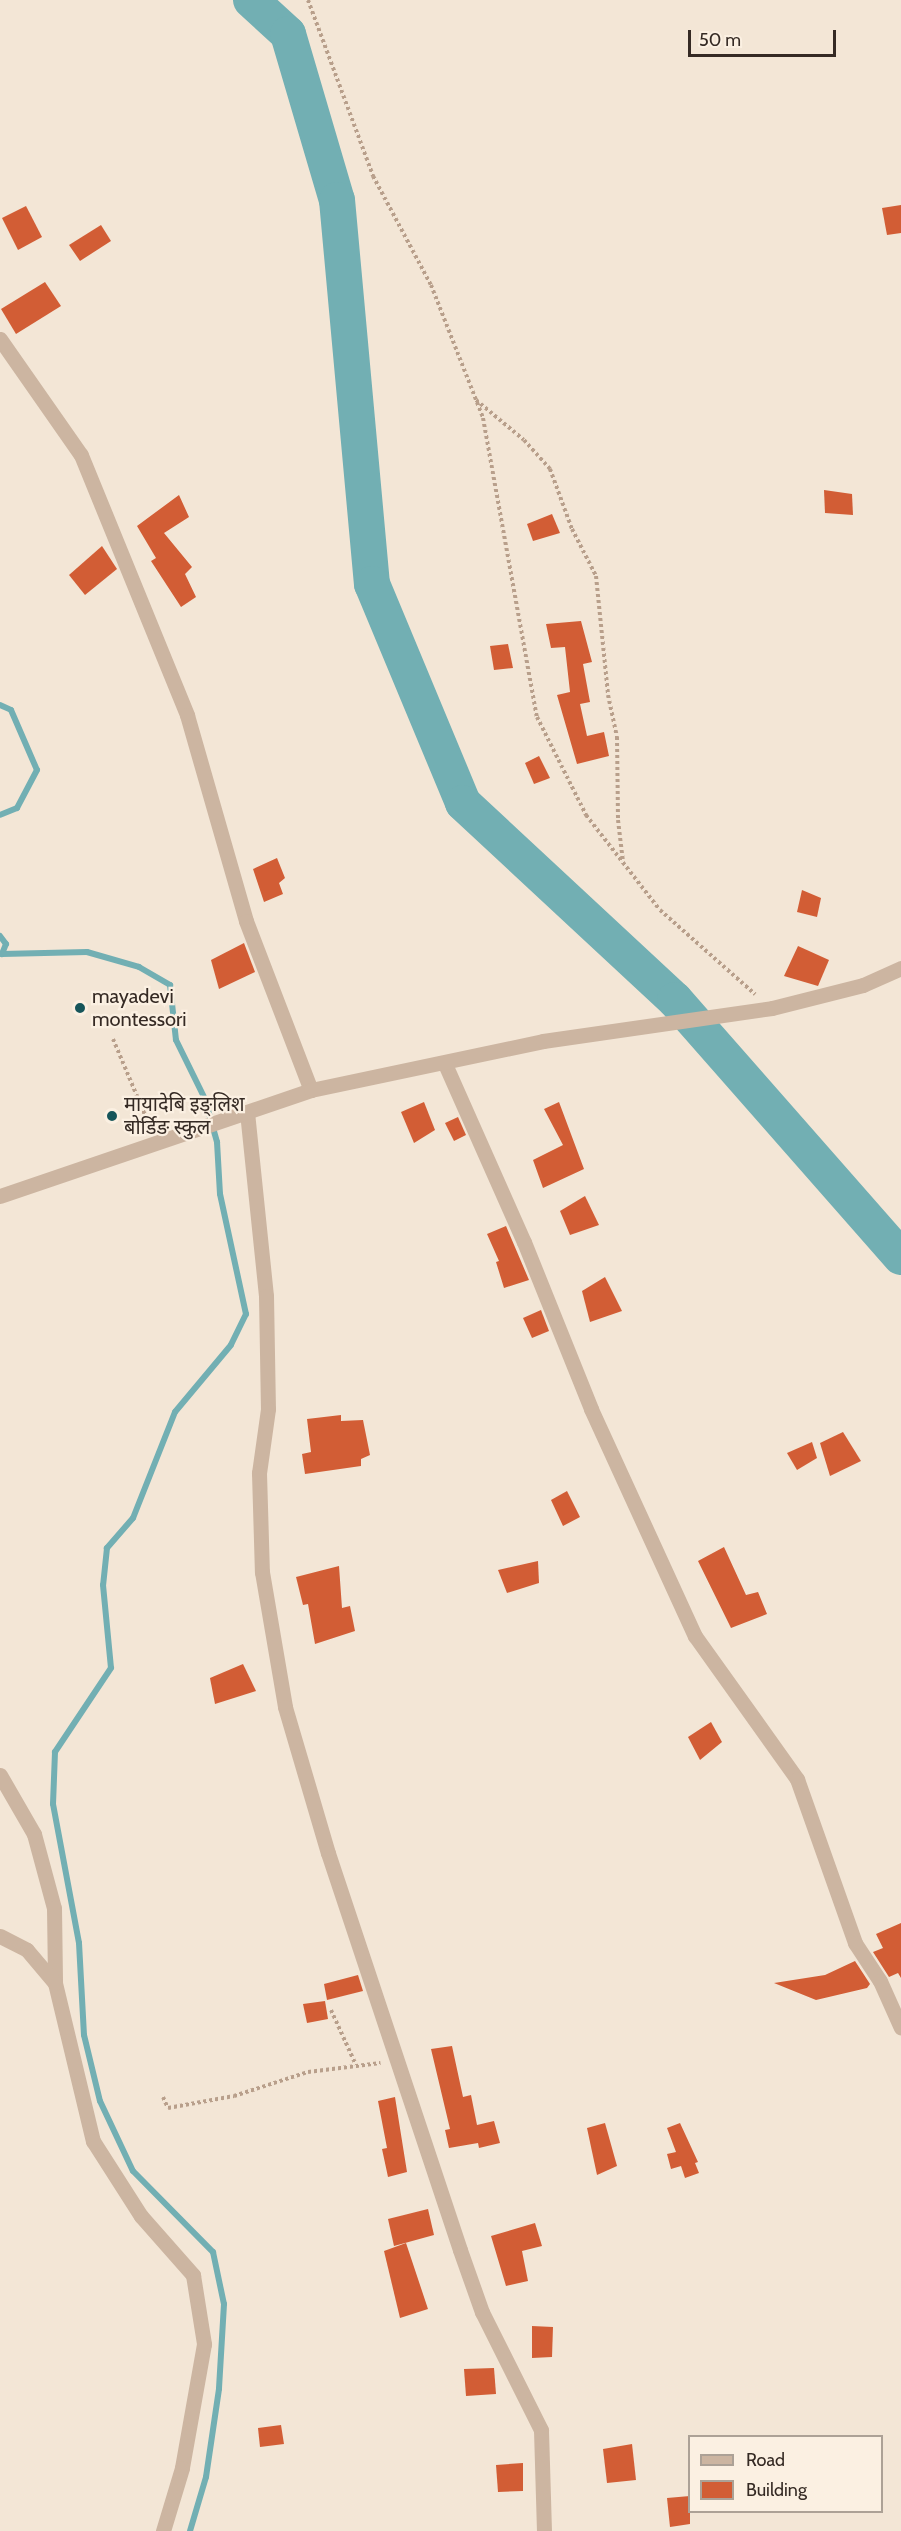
<!DOCTYPE html>
<html>
<head>
<meta charset="utf-8">
<style>
  body { margin:0 }
  #map { position:relative; width:901px; height:2531px; overflow:hidden; background:#f3e6d6; font-family:Cabin,"Noto Sans Devanagari",sans-serif }
  div>[style] { position:absolute }
  .stream>* { height:6px; margin:-3px; padding:0 3px; transform-origin:3px; border-radius:3px; background:#72afb3 }
  .river>* { height:36px; margin:-18px; padding:0 18px; transform-origin:18px; border-radius:18px; background:#72afb3 }
  .building>* { inset:0; background:#d25d35 }
  .path>* { height:4px; margin-top:-2px; transform-origin:0; background:repeating-linear-gradient(90deg,#b89f8b 0 3px,transparent 0 6px) }
  .street>* { height:15px; margin:-7.5px; padding:0 7.5px; transform-origin:7.5px; border-radius:7.5px; background:#ccb5a1 }
  .dots>* { width:16px; height:16px; translate:-50% -50%; box-sizing:border-box; border:3px solid #fbf0e2; border-radius:50% }
  span { translate:-50% -50%; white-space:nowrap; text-align:center; line-height:1.15; -webkit-text-stroke:4.5px #fbf0e2; paint-order:stroke }
  .poi-label { font-size:20px; color:#352a24 }
  .left { translate:0 -50%; text-align:left }
  .legend { position:absolute; left:688px; top:2435px; width:195px; height:78px; box-sizing:border-box; background:#fbf0e2; border:2px solid #aca196; margin:0; padding:8px 10px; list-style:none; font-size:18px; color:#352a24 }
  .legend li { display:flex; align-items:center; gap:12px; height:30px }
  .legend b { width:30px; border:2px solid #aca196 }
  .scale { position:absolute; left:688px; top:30px; width:148px; height:27px; box-sizing:border-box; border:3px solid #352a24; border-top:0; padding-left:8px; font-size:18px; line-height:21px; white-space:nowrap; color:#352a24; -webkit-text-stroke:4px #fbf0e2; paint-order:stroke }
</style>
</head>
<body>
<div id="map">
  <div class="stream">
    <i style="left:0;top:705px;width:12px;rotate:24deg"></i>
    <i style="left:11px;top:710px;width:65px;rotate:66.6deg"></i>
    <i style="left:37px;top:770px;width:43px;rotate:117.8deg"></i>
    <i style="left:17px;top:808px;width:18px;rotate:158deg"></i>
    <i style="left:0;top:936px;width:10px;rotate:53deg"></i>
    <i style="left:6px;top:944px;width:11px;rotate:112deg"></i>
    <i style="left:2px;top:954px;width:85px;rotate:-1.3deg"></i>
    <i style="left:87px;top:952px;width:54px;rotate:16.1deg"></i>
    <i style="left:139px;top:967px;width:36px;rotate:30deg"></i>
    <i style="left:170px;top:985px;width:55px;rotate:83.8deg"></i>
    <i style="left:176px;top:1040px;width:66px;rotate:63.8deg"></i>
    <i style="left:205px;top:1099px;width:45px;rotate:74.4deg"></i>
    <i style="left:217px;top:1142px;width:52px;rotate:86.7deg"></i>
    <i style="left:220px;top:1194px;width:123px;rotate:77.8deg"></i>
    <i style="left:246px;top:1314px;width:34px;rotate:116deg"></i>
    <i style="left:231px;top:1345px;width:87px;rotate:129.9deg"></i>
    <i style="left:175px;top:1412px;width:114px;rotate:111.6deg"></i>
    <i style="left:133px;top:1518px;width:40px;rotate:131deg"></i>
    <i style="left:107px;top:1548px;width:37px;rotate:96deg"></i>
    <i style="left:103px;top:1585px;width:83px;rotate:84.5deg"></i>
    <i style="left:111px;top:1668px;width:101px;rotate:123.7deg"></i>
    <i style="left:55px;top:1752px;width:52px;rotate:92.2deg"></i>
    <i style="left:53px;top:1804px;width:141px;rotate:79.4deg"></i>
    <i style="left:79px;top:1943px;width:92px;rotate:86.9deg"></i>
    <i style="left:84px;top:2035px;width:68px;rotate:76.4deg"></i>
    <i style="left:100px;top:2101px;width:77px;rotate:64.8deg"></i>
    <i style="left:133px;top:2171px;width:114px;rotate:45.4deg"></i>
    <i style="left:213px;top:2252px;width:53px;rotate:78.1deg"></i>
    <i style="left:224px;top:2304px;width:85px;rotate:93.4deg"></i>
    <i style="left:219px;top:2389px;width:89px;rotate:98.4deg"></i>
    <i style="left:206px;top:2477px;width:56px;rotate:106.5deg"></i>
  </div>
  <div class="river">
    <i style="left:251px;top:0;width:50px;rotate:42.6deg"></i>
    <i style="left:288px;top:34px;width:173px;rotate:73.6deg"></i>
    <i style="left:337px;top:200px;width:386px;rotate:84.8deg"></i>
    <i style="left:372px;top:584px;width:237px;rotate:67.4deg"></i>
    <i style="left:463px;top:803px;width:289px;rotate:42.9deg"></i>
    <i style="left:675px;top:1000px;width:342px;rotate:48.7deg"></i>
  </div>
  <div class="building">
    <i style="clip-path:polygon(901px 205px,901px 233px,887px 235px,882px 208px)"></i>
    <i style="clip-path:polygon(26px 206px,42px 237px,18px 250px,2px 218px)"></i>
    <i style="clip-path:polygon(101px 225px,111px 241px,80px 261px,69px 245px)"></i>
    <i style="clip-path:polygon(45px 282px,61px 306px,16px 334px,1px 309px)"></i>
    <i style="clip-path:polygon(824px 490px,852px 494px,853px 515px,825px 513px)"></i>
    <i style="clip-path:polygon(179px 495px,189px 517px,164px 533px,192px 567px,185px 574px,196px 597px,181px 607px,151px 561px,156px 558px,137px 526px)"></i>
    <i style="clip-path:polygon(552px 514px,560px 533px,533px 541px,527px 524px)"></i>
    <i style="clip-path:polygon(102px 546px,117px 569px,85px 595px,69px 575px)"></i>
    <i style="clip-path:polygon(581px 621px,592px 662px,583px 664px,590px 702px,580px 704px,587px 736px,604px 732px,609px 756px,577px 764px,557px 695px,570px 692px,565px 647px,551px 648px,546px 624px)"></i>
    <i style="clip-path:polygon(508px 644px,513px 668px,494px 670px,490px 646px)"></i>
    <i style="clip-path:polygon(539px 756px,550px 778px,534px 784px,525px 763px)"></i>
    <i style="clip-path:polygon(277px 858px,285px 878px,279px 883px,283px 894px,264px 902px,253px 869px)"></i>
    <i style="clip-path:polygon(802px 890px,821px 898px,817px 917px,797px 912px)"></i>
    <i style="clip-path:polygon(244px 943px,255px 972px,219px 989px,211px 960px)"></i>
    <i style="clip-path:polygon(798px 946px,829px 960px,818px 986px,784px 976px)"></i>
    <i style="clip-path:polygon(424px 1102px,435px 1130px,414px 1143px,401px 1112px)"></i>
    <i style="clip-path:polygon(559px 1102px,584px 1169px,543px 1188px,533px 1160px,563px 1145px,544px 1109px)"></i>
    <i style="clip-path:polygon(458px 1117px,466px 1135px,454px 1141px,445px 1123px)"></i>
    <i style="clip-path:polygon(585px 1196px,599px 1225px,570px 1235px,560px 1211px)"></i>
    <i style="clip-path:polygon(506px 1226px,529px 1280px,504px 1288px,496px 1262px,499px 1261px,487px 1234px)"></i>
    <i style="clip-path:polygon(605px 1277px,622px 1311px,590px 1322px,582px 1291px)"></i>
    <i style="clip-path:polygon(541px 1310px,549px 1331px,532px 1338px,523px 1318px)"></i>
    <i style="clip-path:polygon(341px 1415px,341px 1421px,363px 1420px,370px 1455px,361px 1459px,361px 1466px,305px 1474px,302px 1454px,311px 1452px,307px 1419px)"></i>
    <i style="clip-path:polygon(843px 1432px,861px 1461px,830px 1476px,820px 1443px)"></i>
    <i style="clip-path:polygon(812px 1442px,817px 1458px,797px 1470px,787px 1453px)"></i>
    <i style="clip-path:polygon(567px 1491px,580px 1517px,563px 1526px,551px 1500px)"></i>
    <i style="clip-path:polygon(724px 1547px,746px 1595px,758px 1592px,767px 1614px,731px 1628px,698px 1561px)"></i>
    <i style="clip-path:polygon(538px 1561px,539px 1583px,507px 1593px,498px 1570px)"></i>
    <i style="clip-path:polygon(339px 1566px,342px 1608px,350px 1606px,355px 1631px,315px 1644px,308px 1604px,303px 1605px,296px 1577px)"></i>
    <i style="clip-path:polygon(243px 1664px,256px 1691px,215px 1704px,210px 1678px)"></i>
    <i style="clip-path:polygon(711px 1722px,722px 1742px,700px 1760px,688px 1737px)"></i>
    <i style="clip-path:polygon(901px 1923px,901px 1978px,898px 1973px,889px 1977px,873px 1952px,883px 1948px,876px 1934px)"></i>
    <i style="clip-path:polygon(855px 1961px,870px 1984px,867px 1988px,816px 2000px,774px 1983px,825px 1975px)"></i>
    <i style="clip-path:polygon(358px 1975px,363px 1991px,327px 2000px,324px 1984px)"></i>
    <i style="clip-path:polygon(325px 2001px,328px 2019px,307px 2023px,303px 2004px)"></i>
    <i style="clip-path:polygon(452px 2046px,463px 2097px,471px 2095px,477px 2125px,494px 2121px,500px 2143px,479px 2148px,478px 2143px,449px 2148px,445px 2130px,450px 2129px,431px 2049px)"></i>
    <i style="clip-path:polygon(395px 2097px,407px 2172px,388px 2177px,382px 2149px,387px 2148px,378px 2101px)"></i>
    <i style="clip-path:polygon(605px 2123px,617px 2166px,597px 2175px,587px 2128px)"></i>
    <i style="clip-path:polygon(680px 2123px,698px 2162px,695px 2163px,699px 2173px,685px 2178px,681px 2166px,671px 2169px,667px 2154px,676px 2152px,667px 2128px)"></i>
    <i style="clip-path:polygon(428px 2209px,434px 2235px,394px 2246px,388px 2219px)"></i>
    <i style="clip-path:polygon(535px 2223px,542px 2246px,522px 2251px,528px 2281px,506px 2286px,491px 2236px)"></i>
    <i style="clip-path:polygon(406px 2243px,428px 2309px,400px 2318px,384px 2251px)"></i>
    <i style="clip-path:polygon(532px 2326px,553px 2327px,552px 2357px,532px 2358px)"></i>
    <i style="clip-path:polygon(494px 2368px,496px 2394px,466px 2396px,464px 2369px)"></i>
    <i style="clip-path:polygon(281px 2425px,284px 2444px,260px 2447px,258px 2428px)"></i>
    <i style="clip-path:polygon(632px 2444px,636px 2480px,607px 2483px,603px 2449px)"></i>
    <i style="clip-path:polygon(523px 2463px,523px 2491px,498px 2492px,496px 2465px)"></i>
    <i style="clip-path:polygon(690px 2496px,690px 2524px,670px 2527px,667px 2498px)"></i>
  </div>
  <div class="path">
    <i style="left:308px;top:0;width:188px;rotate:69.7deg"></i>
    <i style="left:373px;top:176px;width:123px;rotate:62deg"></i>
    <i style="left:431px;top:285px;width:143px;rotate:68.6deg"></i>
    <i style="left:483px;top:418px;width:304px;rotate:79.8deg"></i>
    <i style="left:537px;top:717px;width:110px;rotate:63.4deg"></i>
    <i style="left:586px;top:815px;width:120px;rotate:52.1deg"></i>
    <i style="left:660px;top:910px;width:127px;rotate:41.5deg"></i>
    <i style="left:476px;top:400px;width:62px;rotate:39.8deg"></i>
    <i style="left:524px;top:440px;width:39px;rotate:48deg"></i>
    <i style="left:550px;top:469px;width:64px;rotate:69.9deg"></i>
    <i style="left:572px;top:529px;width:53px;rotate:62.9deg"></i>
    <i style="left:596px;top:576px;width:120px;rotate:84.2deg"></i>
    <i style="left:608px;top:695px;width:43px;rotate:77.9deg"></i>
    <i style="left:617px;top:737px;width:83px;rotate:89.3deg"></i>
    <i style="left:618px;top:820px;width:42px;rotate:83.2deg"></i>
    <i style="left:113px;top:1039px;width:95px;rotate:67.2deg"></i>
    <i style="left:331px;top:2010px;width:60px;rotate:65.6deg"></i>
    <i style="left:163px;top:2097px;width:12px;rotate:66deg"></i>
    <i style="left:168px;top:2108px;width:67px;rotate:-10.3deg"></i>
    <i style="left:234px;top:2096px;width:78px;rotate:-18deg"></i>
    <i style="left:308px;top:2072px;width:73px;rotate:-7.1deg"></i>
  </div>
  <div class="street">
    <i style="left:0;top:339px;width:141px;rotate:55.1deg"></i>
    <i style="left:81px;top:455px;width:281px;rotate:67.8deg"></i>
    <i style="left:187px;top:715px;width:214px;rotate:74deg"></i>
    <i style="left:246px;top:921px;width:181px;rotate:69deg"></i>
    <i style="left:445px;top:1064px;width:195px;rotate:66.1deg"></i>
    <i style="left:524px;top:1242px;width:180px;rotate:68.1deg"></i>
    <i style="left:591px;top:1409px;width:250px;rotate:65.4deg"></i>
    <i style="left:695px;top:1636px;width:176px;rotate:54.5deg"></i>
    <i style="left:797px;top:1779px;width:174px;rotate:70.5deg"></i>
    <i style="left:855px;top:1943px;width:45px;rotate:56.7deg"></i>
    <i style="left:880px;top:1981px;width:51px;rotate:65.9deg"></i>
    <i style="left:247px;top:1112px;width:185px;rotate:84.1deg"></i>
    <i style="left:266px;top:1296px;width:113px;rotate:89deg"></i>
    <i style="left:268px;top:1409px;width:65px;rotate:98deg"></i>
    <i style="left:259px;top:1473px;width:99px;rotate:88.3deg"></i>
    <i style="left:262px;top:1572px;width:137px;rotate:80.3deg"></i>
    <i style="left:285px;top:1707px;width:152px;rotate:73.6deg"></i>
    <i style="left:328px;top:1853px;width:418px;rotate:71.6deg"></i>
    <i style="left:460px;top:2250px;width:66px;rotate:70.5deg"></i>
    <i style="left:482px;top:2312px;width:132px;rotate:63.4deg"></i>
    <i style="left:541px;top:2430px;width:101px;rotate:88.3deg"></i>
    <i style="left:0;top:1196px;width:329px;rotate:-18.8deg"></i>
    <i style="left:311px;top:1090px;width:237px;rotate:-11.9deg"></i>
    <i style="left:543px;top:1041px;width:231px;rotate:-8.2deg"></i>
    <i style="left:772px;top:1008px;width:94px;rotate:-14.2deg"></i>
    <i style="left:863px;top:985px;width:42px;rotate:-24.1deg"></i>
    <i style="left:0;top:1775px;width:68px;rotate:60deg"></i>
    <i style="left:34px;top:1834px;width:77px;rotate:74.9deg"></i>
    <i style="left:54px;top:1908px;width:75px;rotate:89.2deg"></i>
    <i style="left:55px;top:1983px;width:163px;rotate:76.5deg"></i>
    <i style="left:93px;top:2141px;width:89px;rotate:57.4deg"></i>
    <i style="left:141px;top:2216px;width:79px;rotate:48.6deg"></i>
    <i style="left:193px;top:2275px;width:70px;rotate:80.9deg"></i>
    <i style="left:204px;top:2344px;width:126px;rotate:100.1deg"></i>
    <i style="left:182px;top:2468px;width:66px;rotate:106.8deg"></i>
    <i style="left:0;top:1936px;width:30px;rotate:27deg"></i>
    <i style="left:27px;top:1950px;width:43px;rotate:49.7deg"></i>
  </div>
  <div class="dots">
    <i style="left:80px;top:1008px;background:#16555a"></i>
    <i style="left:112px;top:1116px;background:#16555a"></i>
  </div>
  <div class="poi-label">
    <span class="left" style="left:92px;top:1008px">mayadevi<br>montessori</span>
    <span class="left" style="left:124px;top:1116px">मायादेबि इङ्लिश<br>बोर्डिङ स्कुल</span>
  </div>
  <ul class="legend">
  <li><b style="height:8px;background:#ccb5a1"></b>Road</li>
  <li><b style="height:16px;background:#d25d35"></b>Building</li>
  </ul>
  <div class="scale">50 m</div>
</div>
</body>
</html>
